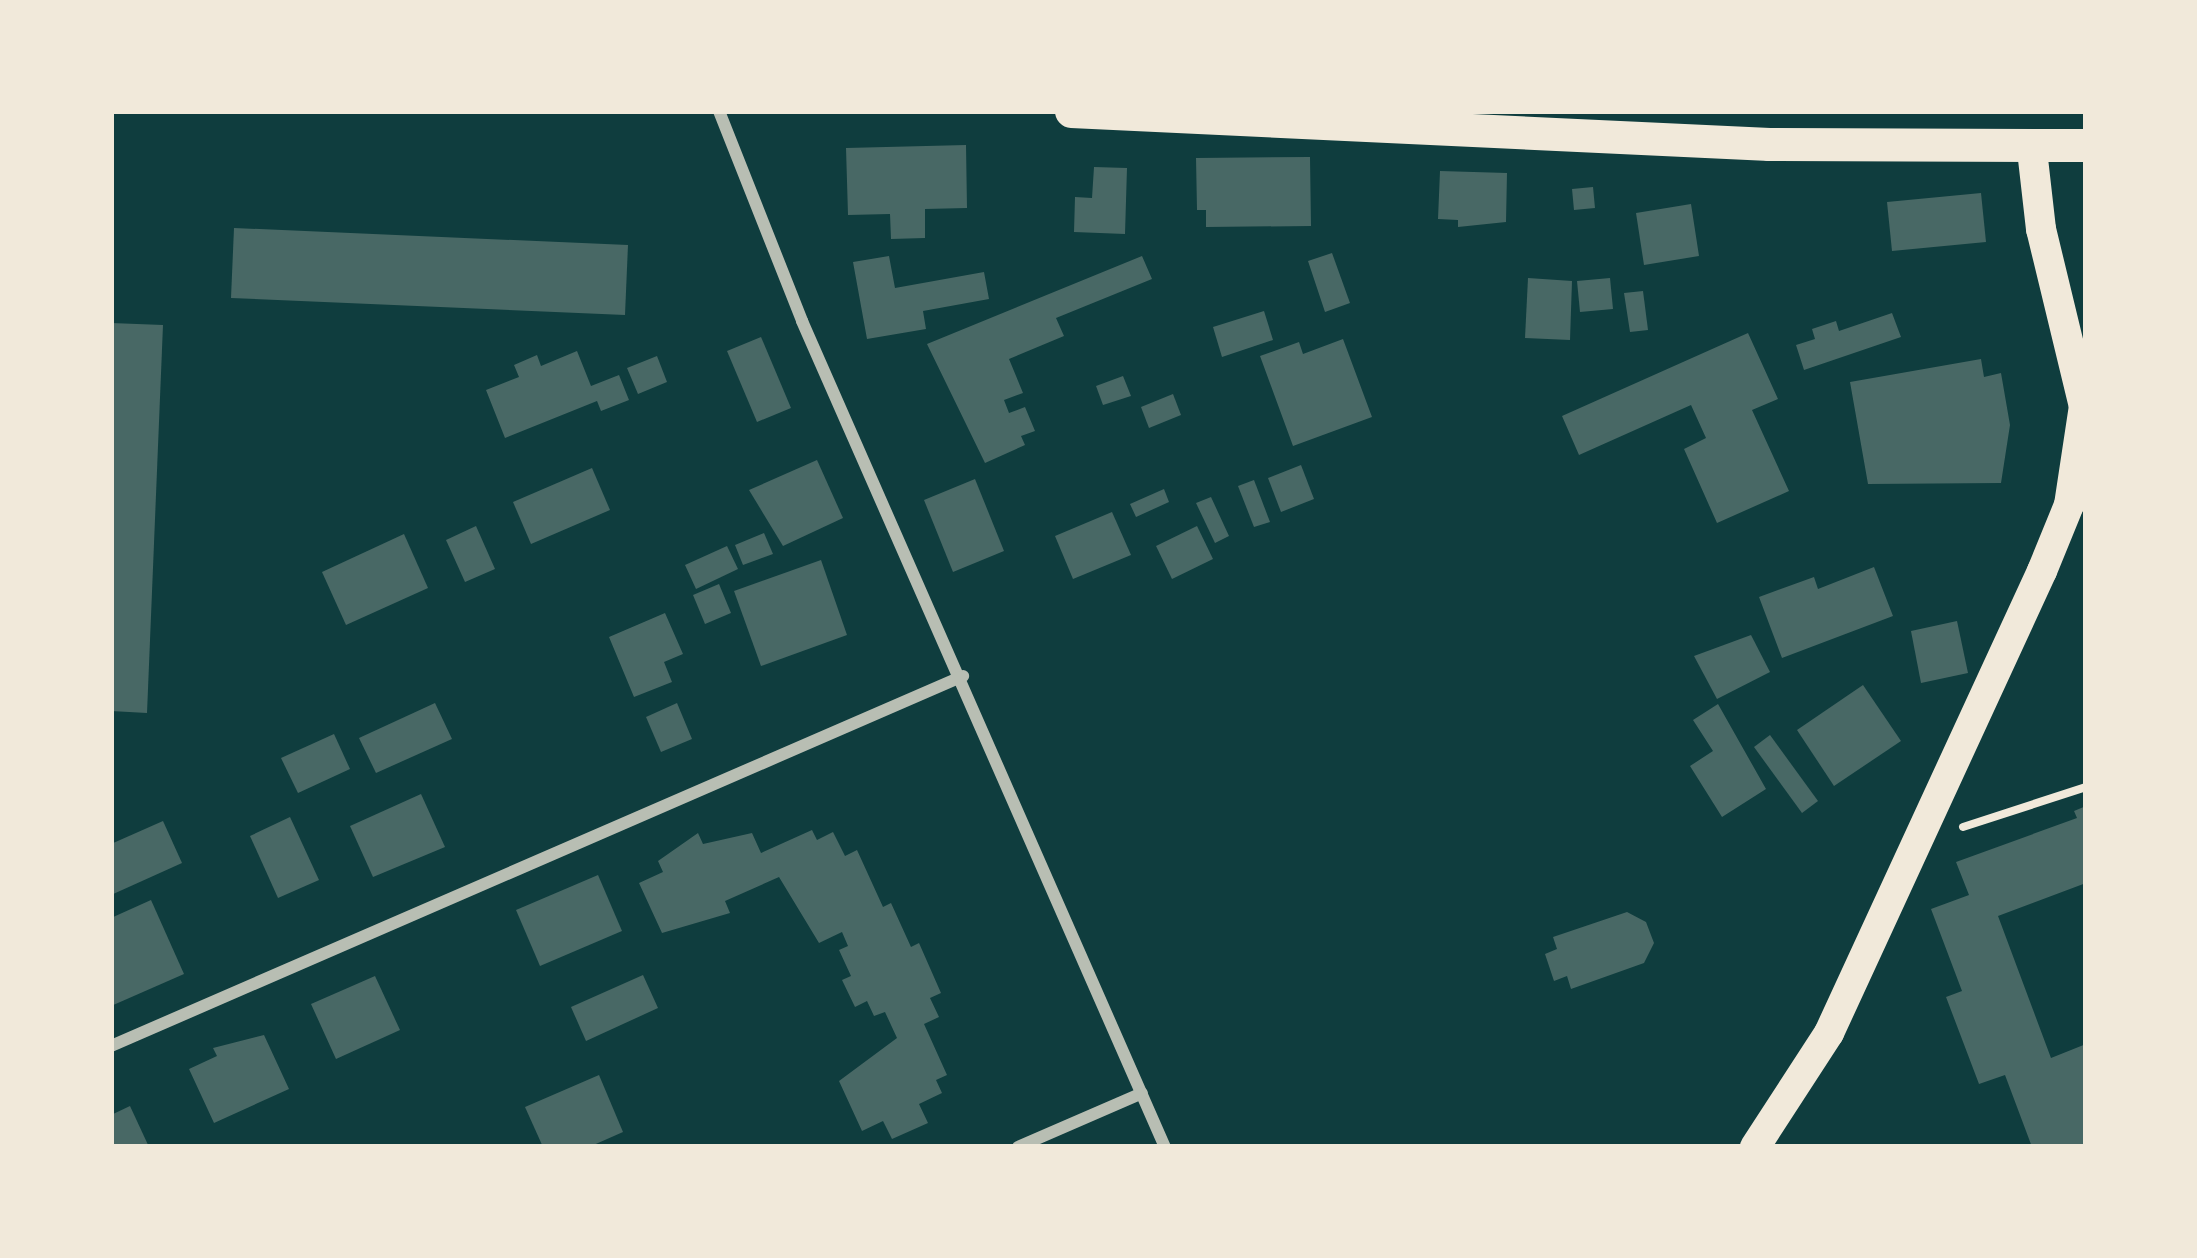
<!DOCTYPE html>
<html>
<head>
<meta charset="utf-8">
<style>
  body { margin:0 }
  #map { position:relative; width:2197px; height:1258px; overflow:hidden; background:#0f3d3e; font-family:Manrope,sans-serif }
  div>[style] { position:absolute }
  .building>* { inset:0; background:#486865 }
  .path>* { height:8px; margin:-4px; padding:0 4px; transform-origin:4px; border-radius:4px; background:#f1e9da }
  .minor>* { height:12px; margin:-6px; padding:0 6px; transform-origin:6px; border-radius:6px; background:#b8beb3 }
  .primary>* { height:30px; margin:-15px; padding:0 15px; transform-origin:15px; border-radius:15px; background:#f1e9da }
  .trunk>* { height:33px; margin:-16.5px; padding:0 16.5px; transform-origin:16.5px; border-radius:16.5px; background:#f1e9da }
  span { translate:-50% -50%; white-space:nowrap; text-align:center; line-height:1.15; -webkit-text-stroke:12px #f1e9da; paint-order:stroke }
  .frame { position:absolute; inset:0; border:114px solid #f1e9da; pointer-events:none }
</style>
</head>
<body>
<div id="map">
  <div class="building">
    <i style="clip-path:polygon(966px 145px,967px 208px,925px 209px,925px 238px,891px 239px,890px 214px,848px 215px,846px 148px)"></i>
    <i style="clip-path:polygon(1310px 157px,1311px 226px,1206px 227px,1206px 210px,1197px 210px,1196px 158px)"></i>
    <i style="clip-path:polygon(1094px 167px,1127px 168px,1125px 234px,1074px 232px,1075px 197px,1092px 198px)"></i>
    <i style="clip-path:polygon(1440px 171px,1507px 173px,1506px 222px,1458px 227px,1458px 220px,1438px 219px)"></i>
    <i style="clip-path:polygon(1593px 187px,1595px 208px,1574px 210px,1572px 189px)"></i>
    <i style="clip-path:polygon(1981px 193px,1986px 242px,1892px 251px,1887px 202px)"></i>
    <i style="clip-path:polygon(1691px 204px,1699px 256px,1644px 265px,1636px 213px)"></i>
    <i style="clip-path:polygon(234px 228px,628px 245px,625px 315px,231px 298px)"></i>
    <i style="clip-path:polygon(1332px 253px,1350px 303px,1325px 312px,1308px 261px)"></i>
    <i style="clip-path:polygon(889px 256px,895px 288px,984px 272px,989px 299px,923px 311px,926px 329px,867px 339px,853px 262px)"></i>
    <i style="clip-path:polygon(1142px 256px,1152px 279px,1056px 318px,1064px 336px,1009px 359px,1023px 393px,1004px 400px,1009px 413px,1025px 407px,1035px 431px,1021px 436px,1025px 445px,985px 463px,927px 344px)"></i>
    <i style="clip-path:polygon(1528px 278px,1572px 281px,1570px 340px,1525px 338px)"></i>
    <i style="clip-path:polygon(1610px 278px,1613px 309px,1580px 312px,1577px 281px)"></i>
    <i style="clip-path:polygon(1643px 291px,1648px 330px,1630px 332px,1624px 293px)"></i>
    <i style="clip-path:polygon(1264px 311px,1273px 340px,1222px 357px,1213px 327px)"></i>
    <i style="clip-path:polygon(1892px 313px,1901px 337px,1804px 370px,1796px 345px,1815px 339px,1812px 329px,1836px 321px,1839px 331px)"></i>
    <i style="clip-path:polygon(111px 323px,163px 325px,147px 713px,111px 711px)"></i>
    <i style="clip-path:polygon(1748px 333px,1778px 399px,1752px 410px,1789px 491px,1717px 523px,1684px 449px,1706px 438px,1691px 405px,1579px 455px,1562px 416px)"></i>
    <i style="clip-path:polygon(761px 337px,791px 408px,757px 422px,727px 351px)"></i>
    <i style="clip-path:polygon(1343px 339px,1372px 417px,1293px 446px,1260px 356px,1299px 342px,1303px 354px)"></i>
    <i style="clip-path:polygon(577px 351px,591px 386px,619px 375px,629px 400px,601px 411px,597px 401px,505px 438px,486px 390px,519px 377px,514px 365px,537px 355px,541px 366px)"></i>
    <i style="clip-path:polygon(657px 356px,667px 382px,638px 394px,627px 368px)"></i>
    <i style="clip-path:polygon(1981px 359px,1984px 377px,2001px 373px,2010px 425px,2001px 483px,1868px 484px,1850px 382px)"></i>
    <i style="clip-path:polygon(1123px 376px,1131px 396px,1103px 405px,1096px 386px)"></i>
    <i style="clip-path:polygon(1173px 394px,1181px 415px,1149px 428px,1141px 407px)"></i>
    <i style="clip-path:polygon(817px 460px,843px 518px,783px 546px,749px 490px)"></i>
    <i style="clip-path:polygon(1301px 465px,1314px 499px,1281px 512px,1268px 478px)"></i>
    <i style="clip-path:polygon(592px 468px,610px 510px,531px 544px,513px 502px)"></i>
    <i style="clip-path:polygon(975px 479px,1004px 551px,953px 572px,924px 500px)"></i>
    <i style="clip-path:polygon(1254px 480px,1270px 522px,1254px 527px,1238px 486px)"></i>
    <i style="clip-path:polygon(1164px 489px,1169px 502px,1136px 517px,1130px 504px)"></i>
    <i style="clip-path:polygon(1211px 497px,1229px 536px,1215px 543px,1196px 503px)"></i>
    <i style="clip-path:polygon(1112px 512px,1131px 555px,1073px 579px,1055px 536px)"></i>
    <i style="clip-path:polygon(476px 526px,495px 569px,465px 582px,446px 540px)"></i>
    <i style="clip-path:polygon(1197px 526px,1213px 559px,1172px 579px,1156px 546px)"></i>
    <i style="clip-path:polygon(764px 533px,773px 554px,743px 565px,735px 545px)"></i>
    <i style="clip-path:polygon(404px 534px,428px 588px,346px 625px,322px 572px)"></i>
    <i style="clip-path:polygon(727px 546px,738px 569px,696px 589px,685px 565px)"></i>
    <i style="clip-path:polygon(821px 560px,847px 635px,761px 666px,734px 591px)"></i>
    <i style="clip-path:polygon(1874px 567px,1893px 616px,1782px 658px,1759px 597px,1814px 577px,1818px 589px)"></i>
    <i style="clip-path:polygon(719px 584px,731px 613px,705px 624px,693px 595px)"></i>
    <i style="clip-path:polygon(665px 613px,683px 654px,664px 662px,672px 682px,634px 697px,609px 637px)"></i>
    <i style="clip-path:polygon(1957px 621px,1968px 673px,1921px 683px,1911px 631px)"></i>
    <i style="clip-path:polygon(1751px 635px,1770px 672px,1717px 699px,1694px 656px)"></i>
    <i style="clip-path:polygon(1863px 685px,1901px 741px,1834px 786px,1797px 730px)"></i>
    <i style="clip-path:polygon(435px 703px,452px 739px,376px 773px,359px 738px)"></i>
    <i style="clip-path:polygon(677px 703px,692px 739px,661px 752px,646px 717px)"></i>
    <i style="clip-path:polygon(1718px 704px,1766px 789px,1722px 817px,1690px 766px,1713px 751px,1693px 720px)"></i>
    <i style="clip-path:polygon(334px 734px,350px 769px,298px 793px,281px 758px)"></i>
    <i style="clip-path:polygon(1770px 735px,1818px 801px,1802px 813px,1754px 747px)"></i>
    <i style="clip-path:polygon(421px 794px,445px 847px,373px 877px,350px 826px)"></i>
    <i style="clip-path:polygon(2086px 806px,2086px 883px,1998px 916px,2051px 1058px,2086px 1044px,2086px 1147px,2032px 1147px,2005px 1075px,1979px 1084px,1946px 997px,1962px 991px,1931px 909px,1969px 895px,1956px 862px,2077px 818px,2074px 811px)"></i>
    <i style="clip-path:polygon(290px 817px,319px 880px,278px 898px,250px 836px)"></i>
    <i style="clip-path:polygon(163px 821px,182px 863px,111px 895px,111px 844px)"></i>
    <i style="clip-path:polygon(812px 830px,817px 840px,833px 832px,845px 856px,857px 850px,883px 907px,891px 903px,911px 947px,919px 943px,941px 993px,930px 998px,939px 1017px,924px 1024px,947px 1075px,936px 1080px,942px 1093px,919px 1104px,928px 1123px,892px 1139px,883px 1121px,862px 1131px,839px 1081px,897px 1038px,885px 1012px,874px 1016px,867px 1001px,855px 1007px,842px 980px,851px 976px,839px 950px,848px 946px,842px 932px,819px 943px,779px 877px,725px 901px,730px 913px,662px 933px,639px 883px,663px 872px,658px 861px,698px 833px,703px 844px,752px 833px,761px 853px)"></i>
    <i style="clip-path:polygon(598px 875px,622px 931px,540px 966px,516px 910px)"></i>
    <i style="clip-path:polygon(151px 900px,184px 974px,111px 1006px,111px 918px)"></i>
    <i style="clip-path:polygon(1627px 912px,1646px 922px,1654px 943px,1644px 963px,1571px 989px,1567px 976px,1554px 981px,1545px 954px,1557px 949px,1553px 937px)"></i>
    <i style="clip-path:polygon(643px 975px,658px 1008px,586px 1041px,571px 1007px)"></i>
    <i style="clip-path:polygon(375px 976px,400px 1030px,336px 1059px,311px 1004px)"></i>
    <i style="clip-path:polygon(264px 1035px,289px 1089px,214px 1123px,189px 1069px,217px 1056px,213px 1048px)"></i>
    <i style="clip-path:polygon(599px 1075px,623px 1132px,589px 1147px,543px 1147px,525px 1107px)"></i>
    <i style="clip-path:polygon(130px 1106px,149px 1147px,111px 1147px,111px 1115px)"></i>
  </div>
  <div class="path">
    <i style="left:1963px;top:827px;width:129px;rotate:-18deg"></i>
  </div>
  <div class="minor">
    <i style="left:719px;top:111px;width:226px;rotate:68.4deg"></i>
    <i style="left:802px;top:321px;width:902px;rotate:66.28deg"></i>
    <i style="left:111px;top:1046px;width:929px;rotate:-23.47deg"></i>
    <i style="left:1018px;top:1147px;width:135px;rotate:-23.5deg"></i>
  </div>
  <div class="primary">
    <i style="left:2032px;top:150px;width:80px;rotate:83.5deg"></i>
    <i style="left:2041px;top:229px;width:179px;rotate:76.4deg"></i>
    <i style="left:1755px;top:1147px;width:136px;rotate:-57deg"></i>
    <i style="left:1829px;top:1033px;width:509px;rotate:-65.25deg"></i>
    <i style="left:2042px;top:571px;width:71px;rotate:-67.8deg"></i>
    <i style="left:2069px;top:505px;width:113px;rotate:-81.4deg"></i>
  </div>
  <div class="trunk">
    <i style="left:1071px;top:111px;width:699px;rotate:2.71deg"></i>
    <i style="left:1769px;top:144px;width:317px;rotate:0.2deg"></i>
  </div>
  <div class="frame"></div>
</div>
</body>
</html>
